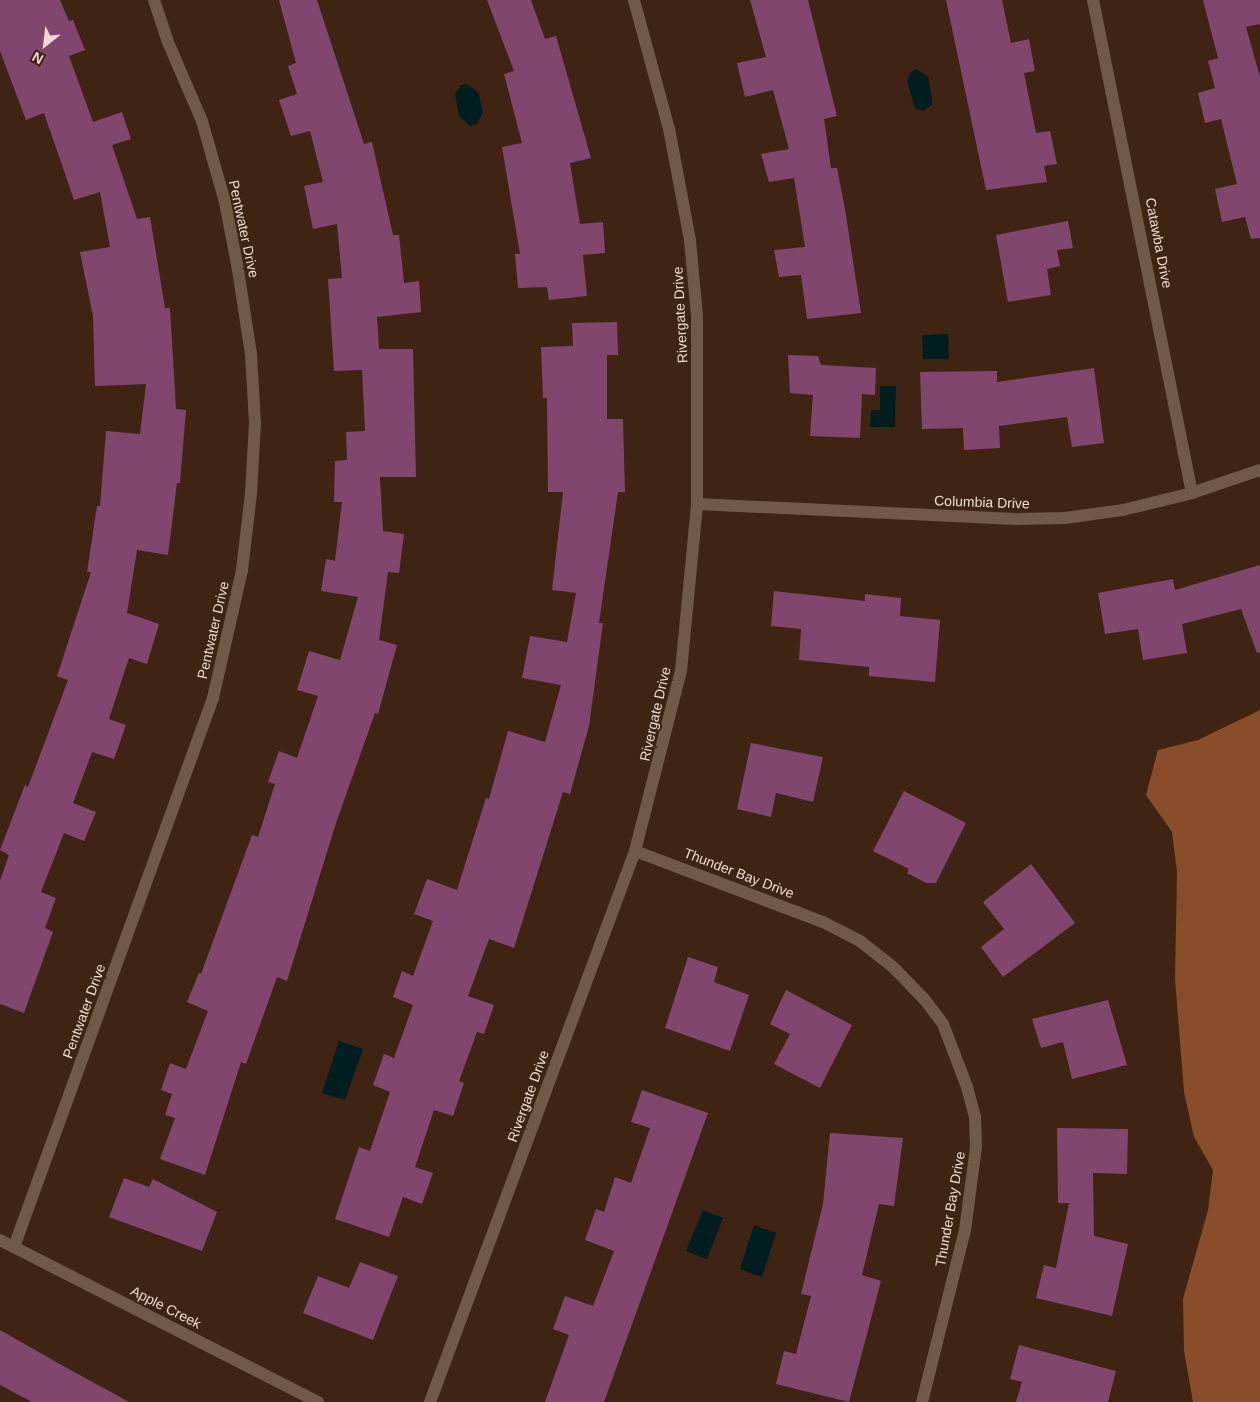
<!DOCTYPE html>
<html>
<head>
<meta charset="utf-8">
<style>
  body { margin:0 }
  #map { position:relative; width:1260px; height:1402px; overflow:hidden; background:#3f2414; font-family:Arial,sans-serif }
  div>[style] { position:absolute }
  .forest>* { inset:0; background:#8a4d29 }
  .water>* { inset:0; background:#001d20 }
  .building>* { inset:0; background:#80466e }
  .minor>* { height:12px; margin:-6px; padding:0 6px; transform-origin:6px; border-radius:6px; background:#725947 }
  span { translate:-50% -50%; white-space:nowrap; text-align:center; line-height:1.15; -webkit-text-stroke:4px #3f2414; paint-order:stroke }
  .street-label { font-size:14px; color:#ecd9d0 }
  .north { position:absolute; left:20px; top:20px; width:50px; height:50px; -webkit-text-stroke:4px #3f2414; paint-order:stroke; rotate:209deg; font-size:14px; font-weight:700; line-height:20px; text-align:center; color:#ecd9d0 }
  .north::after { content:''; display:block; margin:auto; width:18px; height:22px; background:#ecd9d0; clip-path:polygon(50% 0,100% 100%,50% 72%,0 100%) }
</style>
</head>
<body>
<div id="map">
  <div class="forest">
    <i style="clip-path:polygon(1260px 710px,1260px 1402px,1193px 1402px,1184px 1351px,1183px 1299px,1208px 1210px,1213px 1170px,1194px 1137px,1184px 1092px,1175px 979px,1177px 872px,1172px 832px,1146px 795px,1158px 750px,1198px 740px)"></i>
  </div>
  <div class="water">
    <i style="clip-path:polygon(916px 69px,928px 76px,932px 99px,932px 105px,923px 111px,915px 108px,907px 81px,911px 72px)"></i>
    <i style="clip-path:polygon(467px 84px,478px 92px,483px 112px,477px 124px,470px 126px,459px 116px,455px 94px,461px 85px)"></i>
    <i style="clip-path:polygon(948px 334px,949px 359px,923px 359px,922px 335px)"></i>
    <i style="clip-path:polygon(880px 386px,896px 386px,895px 427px,870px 427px,871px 410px,880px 410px)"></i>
    <i style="clip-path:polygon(339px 1041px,363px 1049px,345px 1100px,322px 1093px)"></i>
    <i style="clip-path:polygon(703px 1210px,723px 1218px,707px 1259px,686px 1251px)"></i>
    <i style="clip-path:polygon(754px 1225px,776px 1233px,762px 1277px,740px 1269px)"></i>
  </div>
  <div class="building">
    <i style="clip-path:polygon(0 0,60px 0,69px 21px,73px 20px,85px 50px,69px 56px,93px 122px,122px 112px,131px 139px,112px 145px,137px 219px,150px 217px,165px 308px,170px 308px,176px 409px,186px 410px,180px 483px,177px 483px,168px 555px,137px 550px,127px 613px,159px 624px,147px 664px,129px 658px,109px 719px,126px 725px,114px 759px,92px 752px,73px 803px,96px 812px,84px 841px,64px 833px,41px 892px,56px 898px,45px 928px,53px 932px,24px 1013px,0 1004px,0 881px,9px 855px,0 850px,25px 785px,28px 787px,68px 680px,57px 676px,91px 572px,87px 572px,97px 506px,100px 506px,106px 431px,140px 434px,146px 384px,95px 386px,93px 316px,80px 252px,110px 247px,100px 192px,74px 200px,44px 113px,26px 120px,0 51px)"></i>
    <i style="clip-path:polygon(279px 0,317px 0,364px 144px,372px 142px,393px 235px,399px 235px,404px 283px,419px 281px,421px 312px,377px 317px,379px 349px,413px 349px,416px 477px,380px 477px,383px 531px,404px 534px,399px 573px,388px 572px,379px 640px,397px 645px,378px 714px,375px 713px,336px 823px,287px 981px,277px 977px,246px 1064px,241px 1062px,205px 1175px,160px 1159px,175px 1118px,165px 1115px,172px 1094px,161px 1090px,170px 1063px,186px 1069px,208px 1011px,187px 1002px,199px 973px,201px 974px,252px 835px,258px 837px,275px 784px,268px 782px,279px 751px,297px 758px,318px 696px,297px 690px,309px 651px,340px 660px,358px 597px,321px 591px,326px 559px,335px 561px,342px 502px,334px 502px,335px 461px,347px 460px,346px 432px,365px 431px,362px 370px,334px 371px,328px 279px,342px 278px,337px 224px,313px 229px,304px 186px,323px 182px,310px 131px,291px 136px,279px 100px,297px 94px,288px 66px,296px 63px)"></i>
    <i style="clip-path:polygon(487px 0,531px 0,545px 39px,556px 36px,591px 158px,570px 163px,580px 224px,603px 222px,605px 253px,583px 255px,587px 296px,549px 300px,547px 287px,518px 288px,515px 254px,520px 254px,502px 147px,522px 143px,504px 74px,514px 71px)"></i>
    <i style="clip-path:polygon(750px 0,808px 0,837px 116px,824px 119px,831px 168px,837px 168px,845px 209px,861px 313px,807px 319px,801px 275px,779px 277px,774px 250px,805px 247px,794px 178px,769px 182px,761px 154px,789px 149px,773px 90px,745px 97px,737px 63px,766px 57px)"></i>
    <i style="clip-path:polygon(946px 0,1002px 0,1011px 43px,1029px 39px,1035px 71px,1024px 73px,1036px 133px,1050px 131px,1057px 164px,1044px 166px,1047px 182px,986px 190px)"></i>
    <i style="clip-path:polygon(1203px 0,1260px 0,1260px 24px,1246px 27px,1260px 77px,1260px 238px,1251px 239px,1245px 217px,1222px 222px,1215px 189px,1237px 184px,1221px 119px,1205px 123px,1198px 93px,1215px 88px,1208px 61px,1218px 58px)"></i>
    <i style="clip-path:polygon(1068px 221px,1073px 248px,1057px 250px,1060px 266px,1047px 269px,1051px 295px,1008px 302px,996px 235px)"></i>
    <i style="clip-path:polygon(617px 322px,618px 355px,607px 355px,607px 419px,623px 419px,625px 492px,618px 492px,599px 623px,603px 623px,589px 726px,570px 794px,563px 792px,514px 948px,489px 939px,468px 996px,494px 1005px,484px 1034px,477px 1032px,459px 1081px,464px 1083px,453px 1116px,434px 1110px,415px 1167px,433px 1173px,422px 1204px,403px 1197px,389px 1237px,335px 1219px,359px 1147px,370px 1151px,390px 1092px,373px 1085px,384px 1054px,394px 1058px,413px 1005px,393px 997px,402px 971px,413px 976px,433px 921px,414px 914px,427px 879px,457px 890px,486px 798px,489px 799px,508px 731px,545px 742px,561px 685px,522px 678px,530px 636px,567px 642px,576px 593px,552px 590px,563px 492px,548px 492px,547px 398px,543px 398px,541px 347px,573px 346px,572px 323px)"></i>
    <i style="clip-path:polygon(788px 355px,818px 356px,821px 365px,876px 368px,875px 395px,862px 394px,860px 438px,810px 436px,813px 395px,790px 393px)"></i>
    <i style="clip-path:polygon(1094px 368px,1104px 443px,1072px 447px,1067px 417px,999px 426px,1000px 448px,964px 450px,963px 428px,922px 429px,920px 372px,997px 371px,997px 382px)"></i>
    <i style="clip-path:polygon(1260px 565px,1260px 652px,1257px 653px,1241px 609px,1182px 624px,1187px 653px,1143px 660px,1138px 629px,1105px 634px,1098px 593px,1173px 579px,1175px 590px)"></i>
    <i style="clip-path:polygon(774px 591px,865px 601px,865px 594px,901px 598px,900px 616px,940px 620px,935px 682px,869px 676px,869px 667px,799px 660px,801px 629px,771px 626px)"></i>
    <i style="clip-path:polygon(751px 743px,823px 757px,813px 802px,776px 793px,771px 817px,737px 809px)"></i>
    <i style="clip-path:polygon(904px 791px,966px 823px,936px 883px,926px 883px,907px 873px,909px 869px,873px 851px)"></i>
    <i style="clip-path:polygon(1031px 864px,1075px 923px,1003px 977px,981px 947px,1004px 929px,983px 902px)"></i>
    <i style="clip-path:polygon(688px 957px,718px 967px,714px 982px,749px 995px,730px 1051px,665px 1028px)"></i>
    <i style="clip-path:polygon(786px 990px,852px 1025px,820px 1088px,774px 1064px,790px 1034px,770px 1024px)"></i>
    <i style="clip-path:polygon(1108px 1000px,1127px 1065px,1072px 1079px,1063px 1042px,1041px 1048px,1032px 1019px)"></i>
    <i style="clip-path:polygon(642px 1090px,708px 1113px,604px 1402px,545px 1402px,569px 1335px,553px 1329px,565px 1296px,593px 1306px,614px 1251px,585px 1240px,596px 1209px,604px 1212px,615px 1177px,631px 1183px,650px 1128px,631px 1122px)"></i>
    <i style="clip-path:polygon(1057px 1128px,1128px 1129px,1127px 1174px,1093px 1173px,1094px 1236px,1128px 1244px,1112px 1316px,1036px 1298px,1044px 1265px,1056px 1268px,1069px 1203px,1058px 1203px)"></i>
    <i style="clip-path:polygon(830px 1133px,903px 1138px,894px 1206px,879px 1204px,862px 1275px,881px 1281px,849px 1402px,776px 1384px,784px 1351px,796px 1354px,811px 1296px,801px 1294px,823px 1204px)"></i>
    <i style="clip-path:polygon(124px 1178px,149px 1187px,153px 1179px,217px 1212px,202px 1251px,109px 1217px)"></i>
    <i style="clip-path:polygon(360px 1262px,398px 1276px,373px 1340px,303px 1313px,318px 1276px,349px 1288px)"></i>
    <i style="clip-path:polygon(0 1330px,65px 1367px,129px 1402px,32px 1402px,0 1385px)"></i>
    <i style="clip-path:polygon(1019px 1345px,1116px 1371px,1108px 1402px,1016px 1402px,1022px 1382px,1010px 1379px)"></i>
  </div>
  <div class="minor">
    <i style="left:1093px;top:0;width:503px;rotate:78.65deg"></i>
    <i style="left:697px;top:504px;width:319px;rotate:2.7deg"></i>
    <i style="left:1016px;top:519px;width:49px;rotate:-1.2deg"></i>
    <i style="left:1065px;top:518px;width:59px;rotate:-7.9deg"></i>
    <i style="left:1123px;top:510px;width:71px;rotate:-13.8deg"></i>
    <i style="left:1192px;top:493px;width:72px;rotate:-18.7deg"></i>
    <i style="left:635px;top:851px;width:201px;rotate:20.7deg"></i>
    <i style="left:823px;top:922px;width:42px;rotate:27.2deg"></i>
    <i style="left:860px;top:941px;width:42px;rotate:38.2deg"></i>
    <i style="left:893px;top:967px;width:46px;rotate:45.9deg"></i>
    <i style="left:925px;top:1000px;width:30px;rotate:53deg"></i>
    <i style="left:943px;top:1024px;width:67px;rotate:69.1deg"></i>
    <i style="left:967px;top:1087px;width:31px;rotate:75deg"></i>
    <i style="left:975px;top:1117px;width:30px;rotate:88deg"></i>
    <i style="left:976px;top:1147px;width:84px;rotate:97.5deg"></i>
    <i style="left:965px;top:1230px;width:177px;rotate:104deg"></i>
    <i style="left:0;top:1240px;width:357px;rotate:27deg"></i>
    <i style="left:14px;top:1247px;width:584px;rotate:-70.08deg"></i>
    <i style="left:213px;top:698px;width:131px;rotate:-77.2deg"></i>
    <i style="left:242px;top:570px;width:78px;rotate:-83.3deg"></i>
    <i style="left:251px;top:493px;width:70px;rotate:-86.7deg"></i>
    <i style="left:255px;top:423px;width:69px;rotate:-93.3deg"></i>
    <i style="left:251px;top:354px;width:91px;rotate:-98.8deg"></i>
    <i style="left:237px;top:264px;width:63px;rotate:-101deg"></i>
    <i style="left:225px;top:202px;width:84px;rotate:-105.9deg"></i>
    <i style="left:202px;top:121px;width:86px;rotate:-113.3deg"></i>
    <i style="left:168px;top:42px;width:44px;rotate:-108.4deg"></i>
    <i style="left:430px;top:1402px;width:588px;rotate:-69.59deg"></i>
    <i style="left:635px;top:851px;width:186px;rotate:-75.7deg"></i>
    <i style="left:681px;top:671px;width:168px;rotate:-84.5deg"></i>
    <i style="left:697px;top:504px;width:188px;rotate:-90deg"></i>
    <i style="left:697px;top:316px;width:76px;rotate:-95.3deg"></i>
    <i style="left:690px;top:240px;width:113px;rotate:-100.7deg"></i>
    <i style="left:669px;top:129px;width:134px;rotate:-105.2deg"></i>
  </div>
  <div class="street-label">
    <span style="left:244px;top:229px;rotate:78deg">Pentwater Drive</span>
    <span style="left:1159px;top:243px;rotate:79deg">Catawba Drive</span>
    <span style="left:680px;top:315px;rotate:-93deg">Rivergate Drive</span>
    <span style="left:982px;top:502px;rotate:2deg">Columbia Drive</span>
    <span style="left:213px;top:630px;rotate:-77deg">Pentwater Drive</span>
    <span style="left:655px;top:714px;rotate:-77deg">Rivergate Drive</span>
    <span style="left:739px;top:873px;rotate:21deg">Thunder Bay Drive</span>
    <span style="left:84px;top:1011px;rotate:-70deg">Pentwater Drive</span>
    <span style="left:528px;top:1096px;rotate:-70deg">Rivergate Drive</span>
    <span style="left:950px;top:1209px;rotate:-80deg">Thunder Bay Drive</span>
    <span style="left:166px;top:1307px;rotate:27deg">Apple Creek</span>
  </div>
  <div class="north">N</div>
</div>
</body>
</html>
